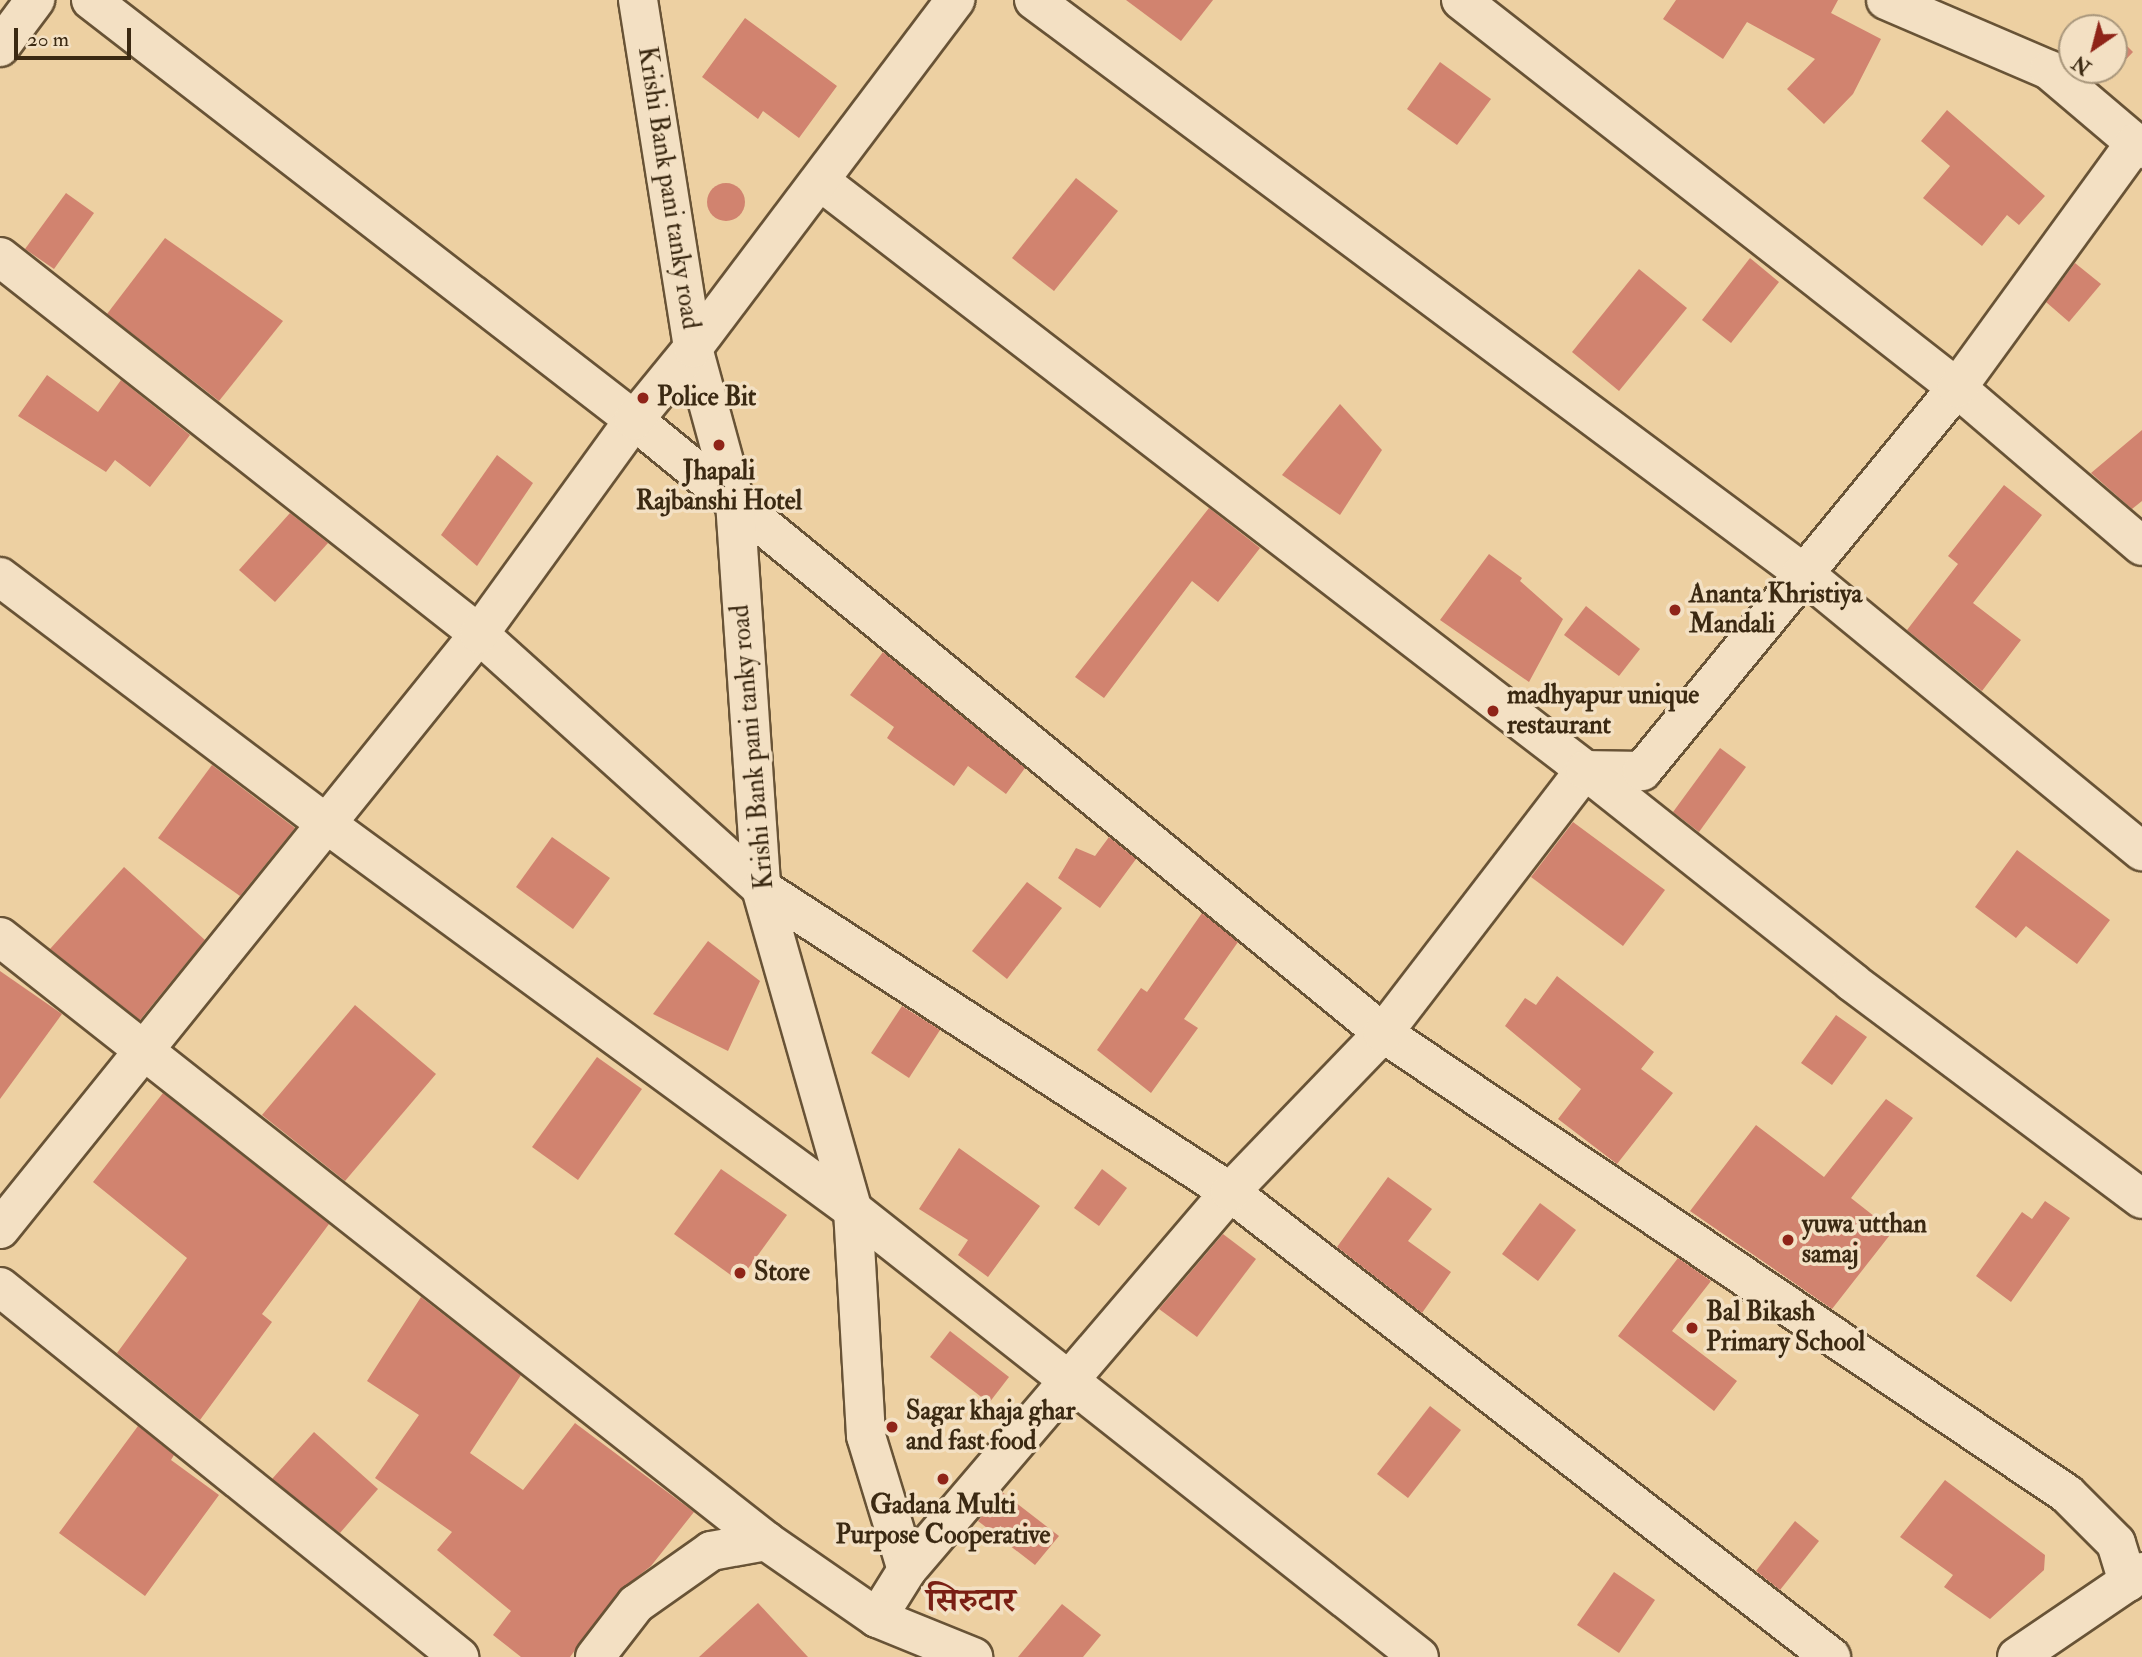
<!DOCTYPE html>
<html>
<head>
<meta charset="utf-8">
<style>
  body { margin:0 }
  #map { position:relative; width:2142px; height:1657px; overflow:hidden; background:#edd0a2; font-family:"IM FELL Double Pica","Noto Serif Devanagari",serif }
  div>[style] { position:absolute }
  .building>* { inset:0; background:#d1836f }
  .round { border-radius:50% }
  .roads { filter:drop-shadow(2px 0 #685336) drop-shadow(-2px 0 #685336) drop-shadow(0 2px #685336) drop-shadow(0 -2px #685336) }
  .minor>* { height:38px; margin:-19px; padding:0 19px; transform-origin:19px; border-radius:19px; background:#f3e0c3 }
  .dots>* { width:19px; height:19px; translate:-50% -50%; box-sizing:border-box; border:4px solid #f3e0c3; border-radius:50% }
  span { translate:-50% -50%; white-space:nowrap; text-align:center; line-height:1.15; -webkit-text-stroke:7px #f3e0c3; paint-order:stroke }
  .street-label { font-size:26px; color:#3b2912 }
  .poi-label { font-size:26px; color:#3b2912; font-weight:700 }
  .left { translate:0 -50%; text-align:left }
  .district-label { font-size:33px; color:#7a1f14; font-weight:700 }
  .north { position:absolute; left:2058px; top:14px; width:70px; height:70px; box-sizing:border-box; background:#f3e0c3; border:2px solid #a9977c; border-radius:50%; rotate:215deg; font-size:19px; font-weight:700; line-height:28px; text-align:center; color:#3b2912 }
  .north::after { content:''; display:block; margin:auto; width:24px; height:32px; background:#8f2418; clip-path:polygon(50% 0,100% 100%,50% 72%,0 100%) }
  .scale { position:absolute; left:14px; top:28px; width:117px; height:32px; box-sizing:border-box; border:4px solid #3b2912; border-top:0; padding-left:9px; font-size:21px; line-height:24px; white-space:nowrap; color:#3b2912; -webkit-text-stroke:5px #f3e0c3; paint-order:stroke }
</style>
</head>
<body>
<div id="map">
  <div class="building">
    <i style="clip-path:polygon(1126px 0,1213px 0,1181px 41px)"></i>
    <i style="clip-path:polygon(1676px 0,1838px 0,1831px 13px,1881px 39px,1853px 94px,1824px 124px,1787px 89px,1815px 59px,1747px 22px,1723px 59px,1663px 19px)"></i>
    <i style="clip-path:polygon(745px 18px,837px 86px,799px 138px,763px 111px,758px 119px,702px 77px)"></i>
    <i style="clip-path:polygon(2114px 33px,2133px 52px,2111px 75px,2106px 70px,2114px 70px)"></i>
    <i style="clip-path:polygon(1440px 62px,1491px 99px,1457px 145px,1407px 109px)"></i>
    <i style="clip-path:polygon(1947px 110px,2045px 196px,2019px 225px,2007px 215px,1982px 246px,1923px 198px,1950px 166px,1921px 141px)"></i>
    <i style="clip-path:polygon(1076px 178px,1118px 211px,1054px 291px,1012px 258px)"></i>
    <i class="round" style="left:707px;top:183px;width:38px;height:38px"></i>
    <i style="clip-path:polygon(66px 193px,94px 213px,54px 269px,25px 249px)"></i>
    <i style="clip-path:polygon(165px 238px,283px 321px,219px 401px,107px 314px)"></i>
    <i style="clip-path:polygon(1750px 258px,1779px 282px,1731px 343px,1702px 320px)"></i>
    <i style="clip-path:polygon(2075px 263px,2101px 284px,2069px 322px,2046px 302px)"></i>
    <i style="clip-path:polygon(1639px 269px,1687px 308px,1619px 391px,1572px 352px)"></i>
    <i style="clip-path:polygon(47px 375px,98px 412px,121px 380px,190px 435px,150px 487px,115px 460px,106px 472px,18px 416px)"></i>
    <i style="clip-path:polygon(1340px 404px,1382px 450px,1340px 515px,1282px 475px)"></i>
    <i style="clip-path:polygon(2142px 430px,2142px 501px,2132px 509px,2091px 473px)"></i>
    <i style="clip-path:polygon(497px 455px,533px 483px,477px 566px,441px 535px)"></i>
    <i style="clip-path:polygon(2004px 485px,2042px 515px,1973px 603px,2021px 640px,1982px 691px,1907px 630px,1958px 564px,1948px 556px)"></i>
    <i style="clip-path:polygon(1209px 508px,1260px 548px,1218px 602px,1192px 581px,1104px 698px,1075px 677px)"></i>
    <i style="clip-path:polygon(290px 513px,328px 543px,275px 602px,239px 570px)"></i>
    <i style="clip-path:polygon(1489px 554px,1522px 578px,1520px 581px,1563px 619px,1529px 682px,1440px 620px)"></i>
    <i style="clip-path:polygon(1586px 606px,1640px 649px,1619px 676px,1564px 635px)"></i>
    <i style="clip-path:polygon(883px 652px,1025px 768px,1006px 794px,968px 766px,954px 786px,887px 738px,894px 727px,850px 695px)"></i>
    <i style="clip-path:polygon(1720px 748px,1746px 767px,1699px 832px,1673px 812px)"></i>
    <i style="clip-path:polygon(212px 765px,295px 828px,240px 896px,158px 838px)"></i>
    <i style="clip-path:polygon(1573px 822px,1665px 890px,1623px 946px,1531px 877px)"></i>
    <i style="clip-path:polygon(552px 837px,610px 878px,573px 929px,516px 887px)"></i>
    <i style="clip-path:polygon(1109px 837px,1136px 859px,1100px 908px,1058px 878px,1076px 848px,1095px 856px)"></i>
    <i style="clip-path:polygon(2017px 850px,2110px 920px,2077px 964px,2026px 926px,2016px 938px,1975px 907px)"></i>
    <i style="clip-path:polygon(124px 867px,205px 940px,140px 1020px,50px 949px)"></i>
    <i style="clip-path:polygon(1027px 882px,1062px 908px,1007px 979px,972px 951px)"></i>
    <i style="clip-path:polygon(1202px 913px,1238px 942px,1184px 1019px,1198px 1028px,1151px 1093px,1097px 1050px,1141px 988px,1147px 992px)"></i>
    <i style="clip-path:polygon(708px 941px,760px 981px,728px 1051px,653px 1014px)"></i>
    <i style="clip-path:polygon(0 971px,62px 1014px,0 1099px)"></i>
    <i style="clip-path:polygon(1557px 976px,1654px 1052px,1641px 1069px,1673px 1093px,1617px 1164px,1558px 1119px,1581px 1089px,1505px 1026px,1525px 998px,1536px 1005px)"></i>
    <i style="clip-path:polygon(355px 1005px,436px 1074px,345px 1181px,262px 1115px)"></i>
    <i style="clip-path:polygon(902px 1006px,940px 1030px,909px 1078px,871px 1053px)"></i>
    <i style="clip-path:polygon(1836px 1015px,1867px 1037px,1832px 1085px,1801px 1063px)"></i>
    <i style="clip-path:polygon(597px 1057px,642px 1089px,578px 1180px,532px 1147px)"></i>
    <i style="clip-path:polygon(163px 1093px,329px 1224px,262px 1314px,272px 1322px,200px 1420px,117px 1353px,187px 1258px,93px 1182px)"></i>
    <i style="clip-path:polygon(1886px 1099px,1913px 1118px,1851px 1198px,1893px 1231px,1832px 1309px,1690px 1211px,1756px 1125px,1824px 1177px)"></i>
    <i style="clip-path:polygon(959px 1148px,1040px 1206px,988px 1277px,958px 1255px,968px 1240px,919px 1209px)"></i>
    <i style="clip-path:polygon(721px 1169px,787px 1215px,739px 1281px,674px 1234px)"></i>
    <i style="clip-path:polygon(1102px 1169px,1127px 1188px,1099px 1226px,1074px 1208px)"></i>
    <i style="clip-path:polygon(1388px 1177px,1432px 1209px,1408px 1241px,1451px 1272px,1422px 1313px,1337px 1247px)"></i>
    <i style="clip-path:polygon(2045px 1201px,2070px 1218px,2011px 1302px,1976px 1276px,2022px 1212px,2032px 1219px)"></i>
    <i style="clip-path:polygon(1540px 1203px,1576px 1230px,1538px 1281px,1502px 1254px)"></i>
    <i style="clip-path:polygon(1223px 1234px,1256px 1259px,1197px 1337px,1159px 1309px)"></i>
    <i style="clip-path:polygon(1678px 1258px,1711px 1281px,1672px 1331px,1737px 1381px,1714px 1411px,1618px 1336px)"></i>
    <i style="clip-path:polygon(421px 1297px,521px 1375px,470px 1453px,523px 1490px,575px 1423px,694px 1512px,651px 1566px,619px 1591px,570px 1657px,521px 1657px,493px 1635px,511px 1611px,437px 1550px,452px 1532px,375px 1478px,419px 1415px,367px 1381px)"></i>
    <i style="clip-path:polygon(950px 1331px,1009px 1377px,989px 1403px,930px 1357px)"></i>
    <i style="clip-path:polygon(1430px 1406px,1461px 1430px,1408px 1498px,1377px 1474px)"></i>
    <i style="clip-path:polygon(138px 1426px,174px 1455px,171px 1460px,219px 1495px,145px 1596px,59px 1533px)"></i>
    <i style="clip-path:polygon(314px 1432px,378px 1489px,340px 1533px,272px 1479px)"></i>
    <i style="clip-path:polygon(1945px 1480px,2045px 1555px,2044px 1570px,1990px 1619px,1944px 1587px,1953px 1575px,1900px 1537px)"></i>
    <i style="clip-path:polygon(1002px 1492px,1059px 1536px,1035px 1565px,978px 1521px)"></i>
    <i style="clip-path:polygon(1795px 1521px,1819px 1541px,1780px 1590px,1756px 1571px)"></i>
    <i style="clip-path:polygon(1614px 1572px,1655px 1600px,1619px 1653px,1577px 1625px)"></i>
    <i style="clip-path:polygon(758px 1603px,808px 1657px,699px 1657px)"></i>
    <i style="clip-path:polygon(1062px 1604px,1101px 1635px,1083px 1657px,1018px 1657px)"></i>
  </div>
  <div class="roads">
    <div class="minor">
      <i style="left:91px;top:0;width:686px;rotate:37.72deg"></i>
      <i style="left:634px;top:420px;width:968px;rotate:39.3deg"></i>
      <i style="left:1383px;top:1033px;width:825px;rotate:33.98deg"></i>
      <i style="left:2067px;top:1494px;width:69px;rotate:45deg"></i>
      <i style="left:2116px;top:1543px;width:41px;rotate:72.9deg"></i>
      <i style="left:638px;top:0;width:352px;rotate:81deg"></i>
      <i style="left:693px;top:348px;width:160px;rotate:74.7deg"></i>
      <i style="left:735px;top:502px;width:387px;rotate:86.1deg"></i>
      <i style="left:761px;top:888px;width:335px;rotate:74.1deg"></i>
      <i style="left:853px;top:1210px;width:226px;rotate:86.7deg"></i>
      <i style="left:866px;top:1436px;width:140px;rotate:73deg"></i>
      <i style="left:1034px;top:0;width:958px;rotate:36.68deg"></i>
      <i style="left:1802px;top:572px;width:440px;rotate:39.4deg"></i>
      <i style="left:1461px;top:0;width:630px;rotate:38.03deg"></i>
      <i style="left:1957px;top:388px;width:243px;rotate:40.5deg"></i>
      <i style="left:1886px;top:0;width:177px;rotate:23.2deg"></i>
      <i style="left:2049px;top:70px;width:122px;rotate:40.3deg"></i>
      <i style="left:0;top:47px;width:59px;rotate:-53.3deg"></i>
      <i style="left:820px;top:181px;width:965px;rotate:37.59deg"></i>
      <i style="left:1585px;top:770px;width:341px;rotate:38.4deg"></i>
      <i style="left:1852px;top:982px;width:362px;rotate:36.8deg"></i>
      <i style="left:0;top:257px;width:610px;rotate:38.2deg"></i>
      <i style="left:479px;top:634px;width:380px;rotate:42deg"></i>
      <i style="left:761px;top:888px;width:559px;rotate:32.95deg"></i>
      <i style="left:1230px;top:1192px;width:760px;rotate:37.73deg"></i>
      <i style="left:0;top:577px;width:411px;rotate:37.1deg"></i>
      <i style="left:328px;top:825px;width:651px;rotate:36.25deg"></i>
      <i style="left:853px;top:1210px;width:721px;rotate:38.3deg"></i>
      <i style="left:0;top:937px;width:975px;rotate:38.26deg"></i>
      <i style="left:0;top:1229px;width:764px;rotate:-51.16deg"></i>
      <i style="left:479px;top:634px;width:264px;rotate:-54.1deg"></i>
      <i style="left:634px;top:420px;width:93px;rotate:-50.7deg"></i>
      <i style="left:693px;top:348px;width:436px;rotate:-53deg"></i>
      <i style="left:0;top:1287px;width:590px;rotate:38.87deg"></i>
      <i style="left:877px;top:1618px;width:57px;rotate:-58deg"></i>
      <i style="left:907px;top:1570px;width:497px;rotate:-49.5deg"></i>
      <i style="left:1230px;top:1192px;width:221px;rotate:-46.1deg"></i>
      <i style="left:1383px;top:1033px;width:332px;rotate:-52.5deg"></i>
      <i style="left:1585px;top:770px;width:57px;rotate:1deg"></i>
      <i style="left:1642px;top:771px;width:496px;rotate:-50.6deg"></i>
      <i style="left:1957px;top:388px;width:303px;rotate:-54deg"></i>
      <i style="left:595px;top:1657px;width:67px;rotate:-52.3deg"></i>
      <i style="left:636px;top:1604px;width:92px;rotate:-35.2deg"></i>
      <i style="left:711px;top:1551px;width:56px;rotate:-10.3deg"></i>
      <i style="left:766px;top:1541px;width:135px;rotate:34.7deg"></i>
      <i style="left:877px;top:1618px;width:104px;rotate:22.1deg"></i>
      <i style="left:2017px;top:1657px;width:151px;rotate:-34.2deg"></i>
    </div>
  </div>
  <div class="dots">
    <i style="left:643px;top:398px;background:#8f2418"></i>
    <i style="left:719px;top:445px;background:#8f2418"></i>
    <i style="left:1675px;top:610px;background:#8f2418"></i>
    <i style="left:1493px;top:711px;background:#8f2418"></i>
    <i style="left:1788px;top:1240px;background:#8f2418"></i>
    <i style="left:740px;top:1273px;background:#8f2418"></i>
    <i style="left:1692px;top:1328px;background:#8f2418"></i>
    <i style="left:892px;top:1427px;background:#8f2418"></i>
    <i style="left:943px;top:1479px;background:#8f2418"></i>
  </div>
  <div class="street-label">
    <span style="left:668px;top:188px;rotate:81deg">Krishi Bank pani tanky road</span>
    <span style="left:753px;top:747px;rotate:-95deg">Krishi Bank pani tanky road</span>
  </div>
  <div class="poi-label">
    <span class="left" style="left:657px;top:398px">Police Bit</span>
    <span style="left:719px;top:487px">Jhapali<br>Rajbanshi Hotel</span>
    <span class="left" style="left:1689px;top:610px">Ananta Khristiya<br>Mandali</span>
    <span class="left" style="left:1507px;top:711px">madhyapur unique<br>restaurant</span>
    <span class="left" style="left:1802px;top:1240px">yuwa utthan<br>samaj</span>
    <span class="left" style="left:754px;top:1273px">Store</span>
    <span class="left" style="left:1706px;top:1328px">Bal Bikash<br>Primary School</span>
    <span class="left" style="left:906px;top:1427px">Sagar khaja ghar<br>and fast food</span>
    <span style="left:943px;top:1521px">Gadana Multi<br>Purpose Cooperative</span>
  </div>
  <div class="district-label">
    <span style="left:971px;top:1601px">सिरुटार</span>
  </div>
  <div class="north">N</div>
  <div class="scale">20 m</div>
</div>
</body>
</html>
